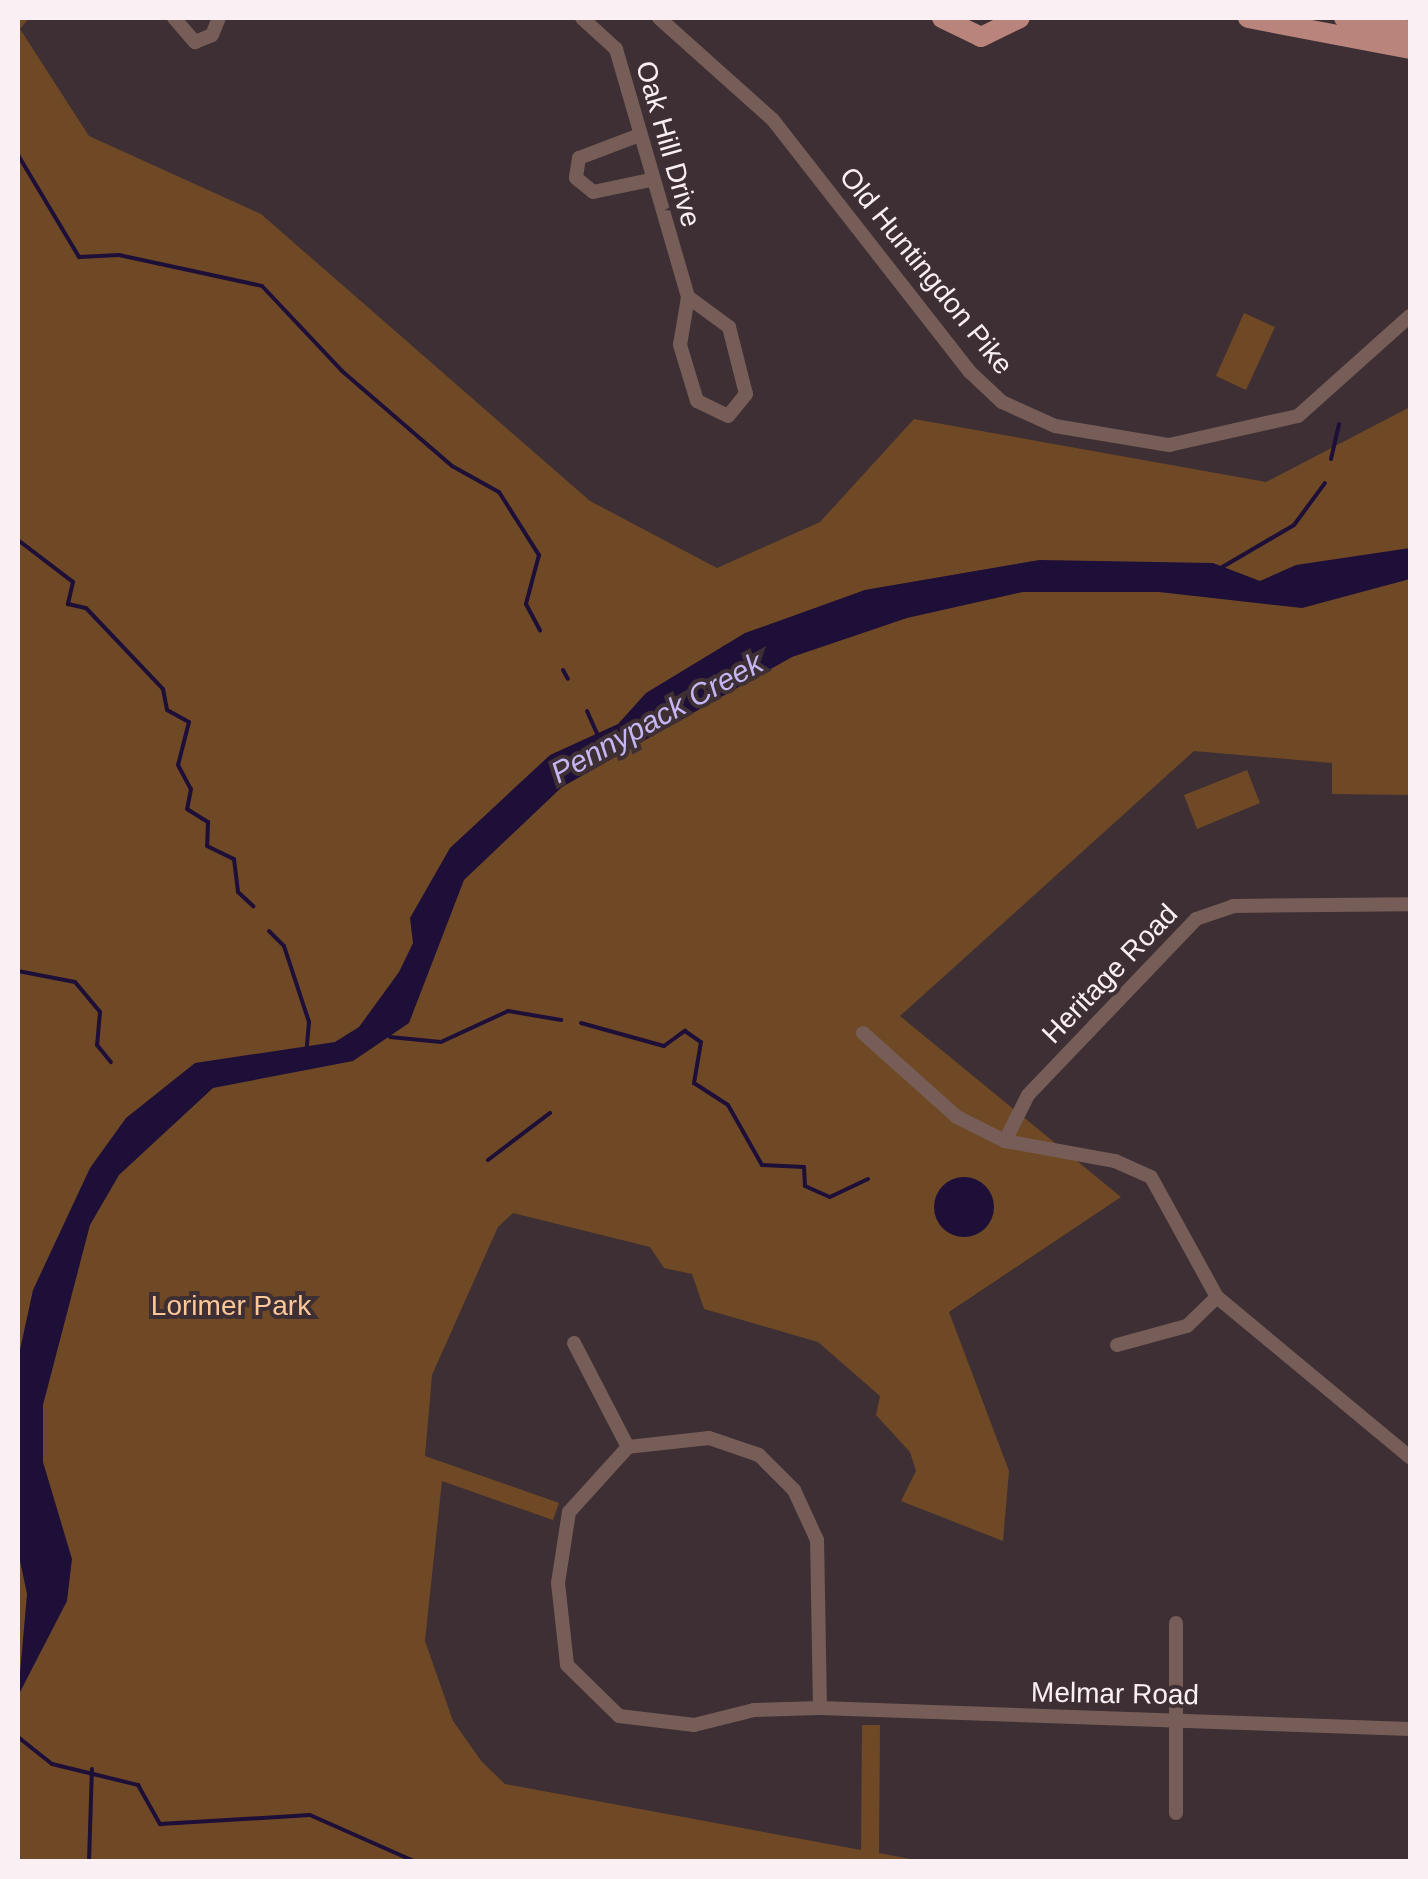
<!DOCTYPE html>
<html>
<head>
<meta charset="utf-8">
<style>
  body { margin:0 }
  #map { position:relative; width:1428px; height:1879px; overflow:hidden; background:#3d2f33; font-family:Helvetica,sans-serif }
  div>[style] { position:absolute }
  .green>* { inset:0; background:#6f4925 }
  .water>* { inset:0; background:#1e0f39 }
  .round { border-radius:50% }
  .stream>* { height:4px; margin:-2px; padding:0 2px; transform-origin:2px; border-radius:2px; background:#1e0f39 }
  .minor>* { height:14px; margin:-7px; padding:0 7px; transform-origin:7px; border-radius:7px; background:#775d58 }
  .primary>* { height:20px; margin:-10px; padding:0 10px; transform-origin:10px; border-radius:10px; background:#b8847b }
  span { translate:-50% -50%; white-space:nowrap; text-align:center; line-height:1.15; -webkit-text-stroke:8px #3d2f33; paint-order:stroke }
  .street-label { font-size:28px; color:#faf0f3 }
  .park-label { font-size:28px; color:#fdc899 }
  .water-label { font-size:30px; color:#c5b6f3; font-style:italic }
  .frame { position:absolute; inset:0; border:20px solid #faf0f3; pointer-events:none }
</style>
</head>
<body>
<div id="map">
  <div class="green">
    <i style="clip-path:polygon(evenodd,18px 18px,29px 18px,20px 29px,89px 136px,261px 214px,590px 501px,717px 568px,820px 522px,914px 419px,1266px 482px,1410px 407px,1410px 795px,1332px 794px,1332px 763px,1194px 751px,900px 1016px,1121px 1197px,949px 1312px,1009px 1471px,1003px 1541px,901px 1501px,916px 1471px,910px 1452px,876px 1415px,880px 1396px,818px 1342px,704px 1309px,692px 1274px,664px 1268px,650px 1247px,513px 1213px,498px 1227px,432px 1375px,425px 1456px,559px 1503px,553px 1520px,442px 1481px,425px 1641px,453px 1721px,482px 1762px,505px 1784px,861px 1850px,862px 1725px,880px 1725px,879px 1853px,921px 1861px,18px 1861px,18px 18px,1040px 560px,720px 647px,865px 590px,1040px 560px)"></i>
    <i style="clip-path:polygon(1244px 313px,1275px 327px,1246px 390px,1216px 376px)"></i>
    <i style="clip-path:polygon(1247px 770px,1260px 803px,1197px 829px,1184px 795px)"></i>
  </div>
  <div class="water">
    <i style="clip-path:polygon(1410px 548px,1410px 579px,1302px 608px,1159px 592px,1023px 592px,907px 618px,792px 657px,562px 787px,464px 880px,409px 1023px,353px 1061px,213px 1088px,119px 1175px,90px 1225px,43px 1405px,43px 1462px,72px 1559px,67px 1601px,18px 1696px,27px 1594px,18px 1551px,18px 1359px,33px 1290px,90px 1168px,126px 1118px,195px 1063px,335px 1042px,359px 1027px,399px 972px,413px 943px,410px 918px,450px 848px,550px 755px,618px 724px,646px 693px,745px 633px,865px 590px,1040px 560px,1213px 563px,1260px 581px,1296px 565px)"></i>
    <i class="round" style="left:934px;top:1177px;width:60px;height:60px"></i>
  </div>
  <div class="stream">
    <i style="left:18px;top:155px;width:119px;rotate:59.1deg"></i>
    <i style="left:79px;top:257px;width:40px;rotate:-2.9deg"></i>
    <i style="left:119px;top:255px;width:146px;rotate:12.2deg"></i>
    <i style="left:262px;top:286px;width:117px;rotate:46.7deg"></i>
    <i style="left:342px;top:371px;width:145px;rotate:40.8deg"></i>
    <i style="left:452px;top:466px;width:54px;rotate:29deg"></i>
    <i style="left:499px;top:492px;width:75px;rotate:57.6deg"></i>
    <i style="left:539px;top:555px;width:51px;rotate:104.9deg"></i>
    <i style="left:526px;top:604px;width:30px;rotate:62deg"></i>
    <i style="left:1331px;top:459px;width:36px;rotate:-77deg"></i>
    <i style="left:18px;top:540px;width:69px;rotate:37.4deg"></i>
    <i style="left:73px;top:582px;width:23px;rotate:103deg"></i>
    <i style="left:68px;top:604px;width:18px;rotate:13deg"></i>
    <i style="left:86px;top:608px;width:112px;rotate:46.5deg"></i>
    <i style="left:163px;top:689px;width:21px;rotate:79deg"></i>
    <i style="left:167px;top:710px;width:25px;rotate:29deg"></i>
    <i style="left:189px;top:722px;width:44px;rotate:104.3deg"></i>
    <i style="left:178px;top:765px;width:27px;rotate:62deg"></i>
    <i style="left:191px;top:789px;width:20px;rotate:101deg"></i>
    <i style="left:187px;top:809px;width:25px;rotate:32deg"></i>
    <i style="left:208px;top:822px;width:24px;rotate:92deg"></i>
    <i style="left:207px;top:846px;width:30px;rotate:26deg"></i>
    <i style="left:234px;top:859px;width:33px;rotate:83deg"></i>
    <i style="left:238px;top:892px;width:21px;rotate:43deg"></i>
    <i style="left:1219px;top:569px;width:87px;rotate:-30.4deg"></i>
    <i style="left:1294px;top:525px;width:52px;rotate:-53.6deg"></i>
    <i style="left:563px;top:670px;width:10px;rotate:61deg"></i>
    <i style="left:587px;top:711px;width:30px;rotate:66deg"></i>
    <i style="left:269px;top:931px;width:21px;rotate:45deg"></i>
    <i style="left:284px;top:946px;width:80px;rotate:71.8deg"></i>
    <i style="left:309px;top:1022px;width:24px;rotate:95deg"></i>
    <i style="left:18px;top:971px;width:58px;rotate:10.9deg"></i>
    <i style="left:75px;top:982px;width:39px;rotate:50deg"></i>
    <i style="left:100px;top:1012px;width:33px;rotate:95deg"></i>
    <i style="left:97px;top:1045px;width:22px;rotate:51deg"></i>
    <i style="left:581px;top:1023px;width:86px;rotate:15.5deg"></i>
    <i style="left:664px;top:1046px;width:26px;rotate:-36deg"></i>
    <i style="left:685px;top:1031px;width:19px;rotate:35deg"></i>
    <i style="left:701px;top:1042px;width:42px;rotate:99.7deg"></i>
    <i style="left:694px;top:1083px;width:40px;rotate:32.9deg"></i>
    <i style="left:728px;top:1105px;width:69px;rotate:60.5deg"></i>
    <i style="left:762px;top:1165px;width:42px;rotate:2.7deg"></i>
    <i style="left:804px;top:1167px;width:19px;rotate:87deg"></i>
    <i style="left:805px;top:1186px;width:27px;rotate:24deg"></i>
    <i style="left:830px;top:1197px;width:42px;rotate:-25.3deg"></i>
    <i style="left:390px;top:1037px;width:51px;rotate:5.6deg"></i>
    <i style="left:441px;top:1042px;width:74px;rotate:-24.8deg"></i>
    <i style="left:508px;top:1011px;width:54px;rotate:9.6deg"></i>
    <i style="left:488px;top:1160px;width:78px;rotate:-37.2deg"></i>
    <i style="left:18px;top:1737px;width:43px;rotate:38.5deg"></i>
    <i style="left:52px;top:1764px;width:89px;rotate:13.7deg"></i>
    <i style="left:138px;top:1785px;width:45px;rotate:60.6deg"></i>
    <i style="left:160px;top:1824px;width:150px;rotate:-3.4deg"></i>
    <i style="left:310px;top:1815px;width:116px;rotate:23.9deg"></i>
    <i style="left:89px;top:1862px;width:93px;rotate:-88.2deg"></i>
  </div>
  <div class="minor">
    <i style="left:174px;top:18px;width:32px;rotate:49deg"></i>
    <i style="left:195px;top:42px;width:18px;rotate:-22deg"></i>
    <i style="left:212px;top:35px;width:18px;rotate:-68deg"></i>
    <i style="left:582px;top:18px;width:46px;rotate:42.4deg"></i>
    <i style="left:616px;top:49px;width:258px;rotate:73.8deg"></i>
    <i style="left:659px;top:18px;width:153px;rotate:41.8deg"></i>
    <i style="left:773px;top:120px;width:320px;rotate:52deg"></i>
    <i style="left:970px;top:372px;width:44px;rotate:43.2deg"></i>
    <i style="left:1002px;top:402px;width:58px;rotate:24.4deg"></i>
    <i style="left:1055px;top:426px;width:116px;rotate:9.5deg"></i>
    <i style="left:1169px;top:445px;width:132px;rotate:-12.7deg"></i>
    <i style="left:1298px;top:416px;width:150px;rotate:-41.8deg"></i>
    <i style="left:637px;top:136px;width:62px;rotate:159.2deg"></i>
    <i style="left:579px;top:158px;width:20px;rotate:99deg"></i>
    <i style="left:576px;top:178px;width:22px;rotate:39deg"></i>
    <i style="left:593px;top:192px;width:58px;rotate:-11.9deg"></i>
    <i style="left:688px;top:297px;width:51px;rotate:36.2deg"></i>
    <i style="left:729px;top:327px;width:69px;rotate:75.8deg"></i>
    <i style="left:746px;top:394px;width:28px;rotate:129deg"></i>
    <i style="left:728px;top:416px;width:34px;rotate:-154deg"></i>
    <i style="left:697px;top:401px;width:59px;rotate:-106.9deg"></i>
    <i style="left:680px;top:345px;width:49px;rotate:-80.5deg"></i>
    <i style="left:863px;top:1033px;width:126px;rotate:41.8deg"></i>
    <i style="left:957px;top:1117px;width:54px;rotate:26.6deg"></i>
    <i style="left:1005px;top:1141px;width:112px;rotate:10.3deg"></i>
    <i style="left:1115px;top:1161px;width:39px;rotate:24deg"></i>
    <i style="left:1151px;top:1177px;width:137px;rotate:61.2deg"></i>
    <i style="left:1217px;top:1297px;width:251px;rotate:39.7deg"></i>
    <i style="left:1005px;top:1141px;width:51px;rotate:-63.4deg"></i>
    <i style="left:1028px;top:1095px;width:243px;rotate:-46.3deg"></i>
    <i style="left:1196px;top:919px;width:39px;rotate:-19deg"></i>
    <i style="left:1233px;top:906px;width:177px;rotate:-0.6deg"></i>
    <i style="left:574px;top:1343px;width:117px;rotate:62.6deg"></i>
    <i style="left:1117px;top:1345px;width:73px;rotate:-15.2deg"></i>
    <i style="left:1187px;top:1326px;width:42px;rotate:-44deg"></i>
    <i style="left:1176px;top:1623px;width:190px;rotate:90deg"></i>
    <i style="left:820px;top:1708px;width:168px;rotate:-91deg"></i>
    <i style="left:817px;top:1540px;width:55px;rotate:-114.7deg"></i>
    <i style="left:794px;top:1490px;width:49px;rotate:-135deg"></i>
    <i style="left:759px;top:1455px;width:53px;rotate:-161.2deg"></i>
    <i style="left:709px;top:1438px;width:81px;rotate:173.7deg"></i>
    <i style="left:628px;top:1447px;width:88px;rotate:132.2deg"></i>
    <i style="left:569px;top:1512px;width:72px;rotate:98.8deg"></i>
    <i style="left:558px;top:1583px;width:82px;rotate:83.7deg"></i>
    <i style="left:567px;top:1665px;width:73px;rotate:44.4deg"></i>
    <i style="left:619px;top:1716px;width:76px;rotate:6.8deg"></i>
    <i style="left:694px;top:1725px;width:62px;rotate:-14deg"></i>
    <i style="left:754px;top:1710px;width:66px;rotate:-1.7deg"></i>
    <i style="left:820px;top:1708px;width:590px;rotate:2.04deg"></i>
  </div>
  <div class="primary">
    <i style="left:942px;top:18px;width:43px;rotate:26deg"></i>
    <i style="left:981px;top:37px;width:43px;rotate:-26deg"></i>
    <i style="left:1248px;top:18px;width:165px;rotate:10.8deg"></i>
    <i style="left:1344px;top:18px;width:67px;rotate:11.1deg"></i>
  </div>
  <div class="street-label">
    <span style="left:668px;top:144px;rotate:74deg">Oak Hill Drive</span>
    <span style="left:926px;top:271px;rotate:51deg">Old Huntingdon Pike</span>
    <span style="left:1110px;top:974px;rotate:-46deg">Heritage Road</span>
    <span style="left:1115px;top:1694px;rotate:1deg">Melmar Road</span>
  </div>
  <div class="park-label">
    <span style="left:231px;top:1306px">Lorimer Park</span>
  </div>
  <div class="water-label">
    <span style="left:657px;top:718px;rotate:-29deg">Pennypack Creek</span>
  </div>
  <div class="frame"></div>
</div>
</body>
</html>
